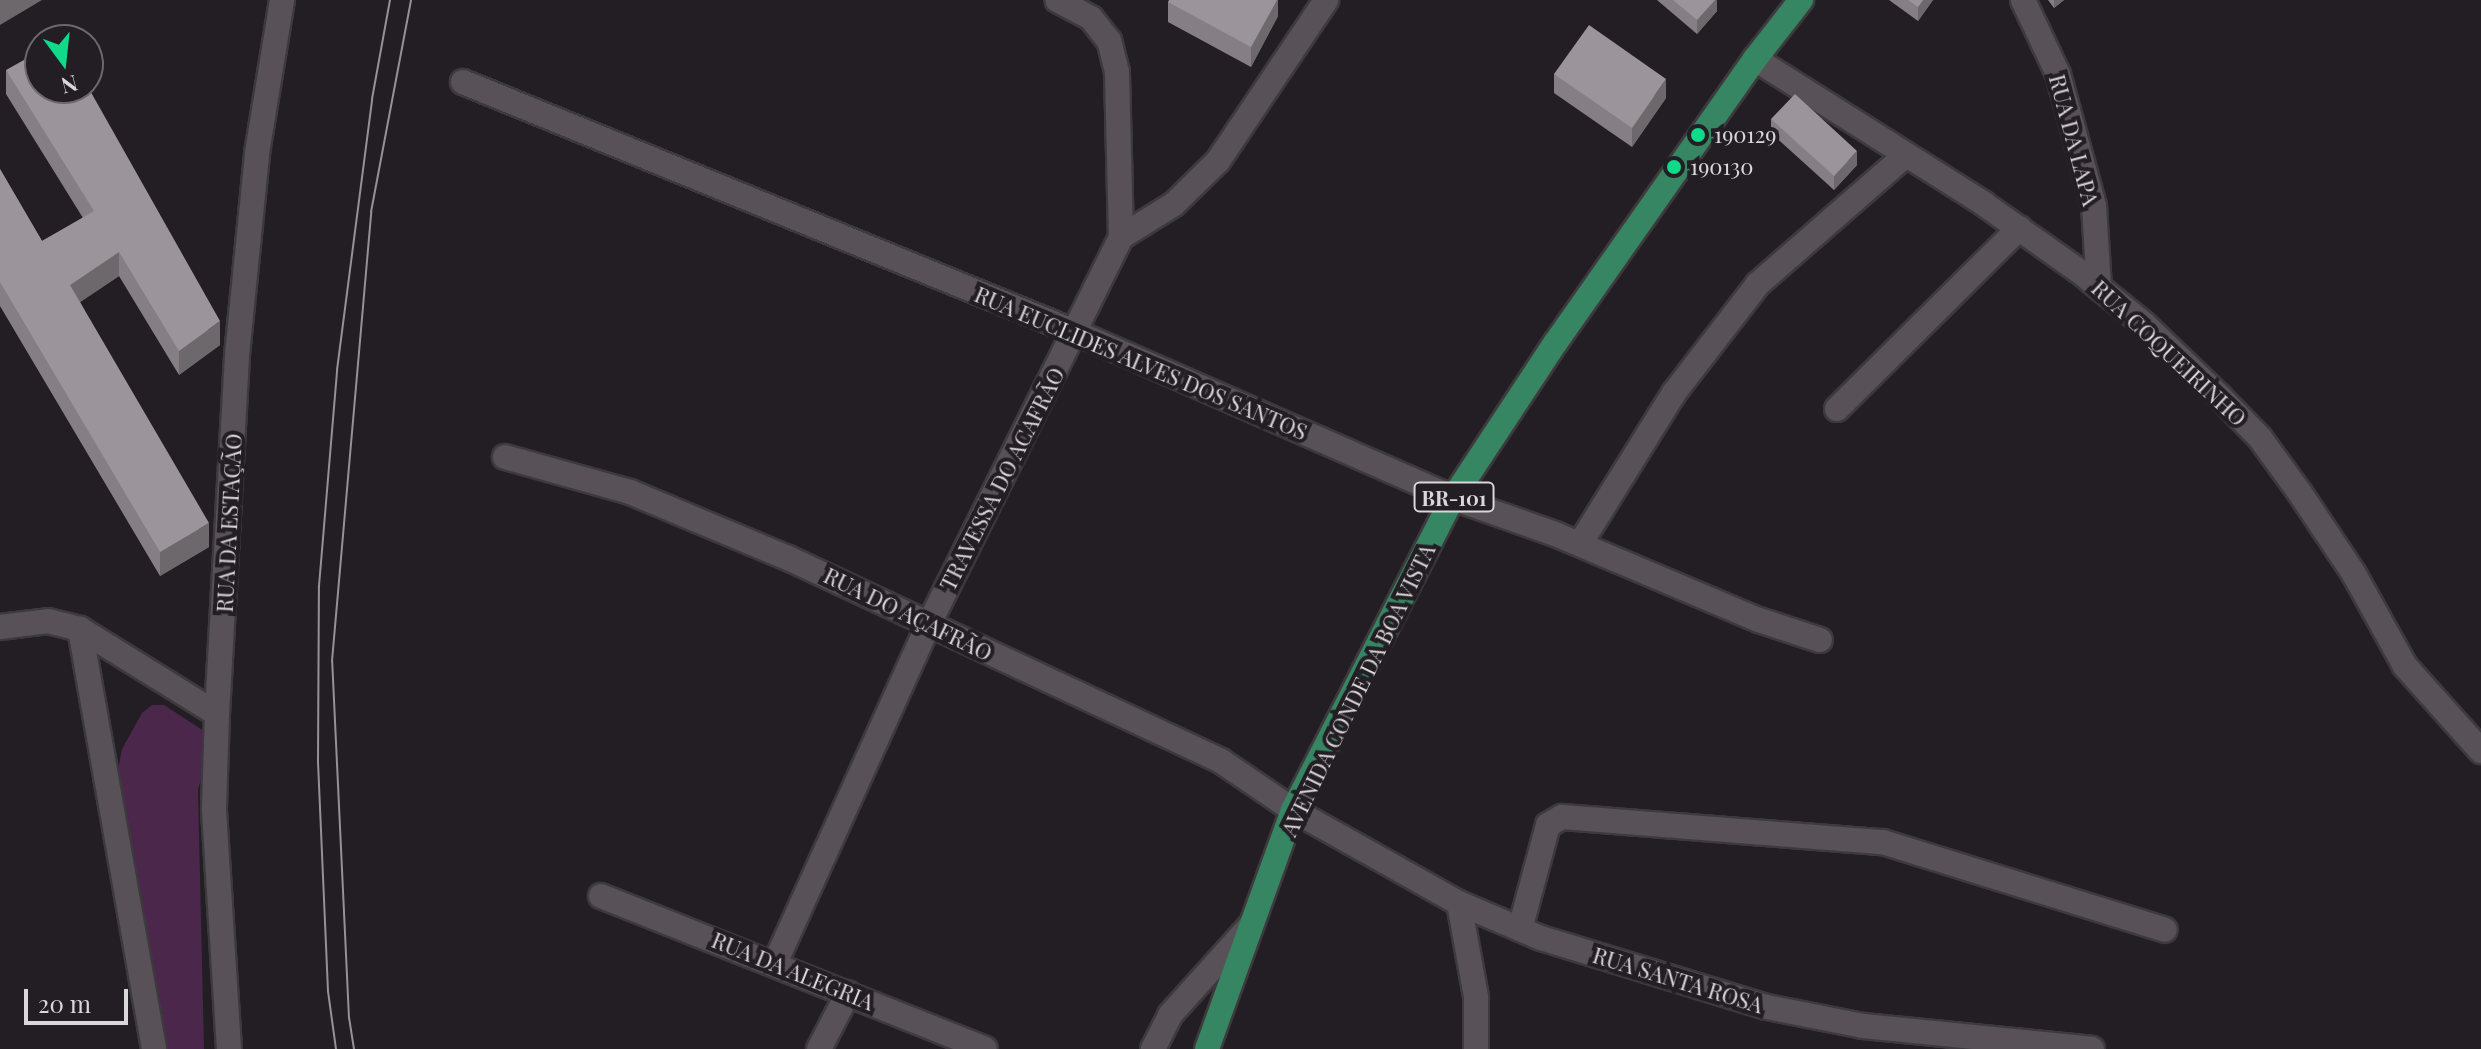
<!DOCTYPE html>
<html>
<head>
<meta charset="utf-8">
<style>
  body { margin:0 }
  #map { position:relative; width:2481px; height:1049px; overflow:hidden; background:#231e23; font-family:"Playfair Display",serif }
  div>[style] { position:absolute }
  .green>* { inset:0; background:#4a274b }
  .roads { filter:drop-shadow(2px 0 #3d3a3d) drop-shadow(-2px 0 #3d3a3d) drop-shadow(0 2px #3d3a3d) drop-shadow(0 -2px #3d3a3d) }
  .minor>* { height:24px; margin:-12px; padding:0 12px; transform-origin:12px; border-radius:12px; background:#585258 }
  .major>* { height:24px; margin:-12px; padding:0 12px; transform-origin:12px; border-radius:12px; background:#368664 }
  .tram>* { height:2px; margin:-1px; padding:0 1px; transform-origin:1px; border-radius:1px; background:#959195 }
  .wall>* { inset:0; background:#857f85 }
  .shaded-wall>* { inset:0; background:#6c686c }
  .building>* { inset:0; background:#9b949b }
  .dots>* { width:22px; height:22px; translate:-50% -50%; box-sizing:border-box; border:4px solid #231e23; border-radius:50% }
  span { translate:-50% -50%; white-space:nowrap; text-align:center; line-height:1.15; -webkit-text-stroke:8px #231e23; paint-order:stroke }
  .shield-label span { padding:2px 6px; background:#231e23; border:2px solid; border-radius:6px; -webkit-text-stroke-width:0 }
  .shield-label { font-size:20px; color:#dad7da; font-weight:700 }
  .poi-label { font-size:22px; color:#dad7da }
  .left { translate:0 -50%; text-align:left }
  .street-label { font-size:22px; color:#dad7da }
  .north { position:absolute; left:24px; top:24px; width:80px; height:80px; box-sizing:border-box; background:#231e23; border:2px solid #6c686c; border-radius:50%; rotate:165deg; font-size:22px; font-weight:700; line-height:32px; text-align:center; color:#dad7da }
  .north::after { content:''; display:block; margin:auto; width:28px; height:36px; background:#10d98a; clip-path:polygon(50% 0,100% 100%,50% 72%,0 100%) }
  .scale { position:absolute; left:24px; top:989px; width:104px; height:36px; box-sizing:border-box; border:4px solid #dad7da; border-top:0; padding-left:10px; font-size:24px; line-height:28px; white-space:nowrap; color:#dad7da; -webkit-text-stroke:6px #231e23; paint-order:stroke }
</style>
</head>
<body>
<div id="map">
  <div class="green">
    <i style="clip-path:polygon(152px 705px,164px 705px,204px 731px,208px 741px,208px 753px,198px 790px,204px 1049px,165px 1049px,117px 775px,122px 749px,142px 713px)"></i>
  </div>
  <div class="roads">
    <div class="minor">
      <i style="left:2023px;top:0;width:82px;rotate:64.7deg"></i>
      <i style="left:2058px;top:74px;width:137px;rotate:74.7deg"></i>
      <i style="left:2094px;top:206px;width:81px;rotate:86.5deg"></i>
      <i style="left:1755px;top:59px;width:271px;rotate:32.3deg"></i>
      <i style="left:1984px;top:204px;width:116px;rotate:35.2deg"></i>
      <i style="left:2079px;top:271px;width:84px;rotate:39.2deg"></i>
      <i style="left:2144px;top:324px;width:104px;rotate:43.8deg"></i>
      <i style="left:2219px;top:396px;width:59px;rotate:45.7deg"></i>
      <i style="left:2260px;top:438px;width:68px;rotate:54deg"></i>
      <i style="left:2300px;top:493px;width:97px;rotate:56.3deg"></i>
      <i style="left:2354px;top:574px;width:105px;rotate:61deg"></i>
      <i style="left:2405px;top:666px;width:114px;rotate:48.2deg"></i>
      <i style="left:463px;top:82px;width:661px;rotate:22.22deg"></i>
      <i style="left:1075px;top:332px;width:413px;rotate:23.7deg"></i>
      <i style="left:1453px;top:498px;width:108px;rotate:19.4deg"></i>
      <i style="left:1555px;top:534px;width:221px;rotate:22.9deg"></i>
      <i style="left:1759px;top:620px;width:64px;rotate:18.2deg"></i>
      <i style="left:1121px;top:237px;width:62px;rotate:-31.9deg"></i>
      <i style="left:1174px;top:204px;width:62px;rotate:-44.3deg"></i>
      <i style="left:1218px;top:161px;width:194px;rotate:-56.1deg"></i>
      <i style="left:1837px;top:409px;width:257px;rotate:-44.8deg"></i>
      <i style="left:505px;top:457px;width:130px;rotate:15.6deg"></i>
      <i style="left:630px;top:492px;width:171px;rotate:22.7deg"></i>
      <i style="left:788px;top:558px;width:478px;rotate:25.1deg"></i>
      <i style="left:1221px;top:761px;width:87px;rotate:34.2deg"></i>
      <i style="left:1293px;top:810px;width:190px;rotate:29.3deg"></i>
      <i style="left:1459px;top:903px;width:89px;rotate:23.1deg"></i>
      <i style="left:1541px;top:938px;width:236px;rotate:17deg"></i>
      <i style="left:1767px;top:1007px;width:98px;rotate:11.2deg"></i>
      <i style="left:1863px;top:1026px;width:230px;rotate:5.7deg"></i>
      <i style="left:1580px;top:544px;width:178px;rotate:-58.1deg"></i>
      <i style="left:1674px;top:393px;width:138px;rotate:-52.4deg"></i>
      <i style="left:1758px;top:284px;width:196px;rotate:-41.1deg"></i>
      <i style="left:0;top:627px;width:48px;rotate:-7.1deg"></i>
      <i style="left:48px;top:621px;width:33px;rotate:14deg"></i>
      <i style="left:80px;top:629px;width:161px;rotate:31.8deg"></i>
      <i style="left:80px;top:629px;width:426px;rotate:80deg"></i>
      <i style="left:601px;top:896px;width:413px;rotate:21.7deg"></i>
      <i style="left:1459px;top:903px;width:96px;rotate:79.7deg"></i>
      <i style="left:1476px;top:997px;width:52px;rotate:90deg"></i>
      <i style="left:1520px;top:929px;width:108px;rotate:-74.9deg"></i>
      <i style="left:1548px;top:825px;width:16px;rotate:-30deg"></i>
      <i style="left:1562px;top:817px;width:322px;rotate:4.5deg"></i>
      <i style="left:1883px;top:842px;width:295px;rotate:17.3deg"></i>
      <i style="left:775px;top:963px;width:372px;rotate:-65.6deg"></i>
      <i style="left:929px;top:624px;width:432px;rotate:-63.6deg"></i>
      <i style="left:1121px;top:237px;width:165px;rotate:-91.4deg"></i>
      <i style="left:1117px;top:72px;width:32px;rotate:-104deg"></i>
      <i style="left:1109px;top:41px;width:29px;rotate:-128deg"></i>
      <i style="left:1091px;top:18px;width:38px;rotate:-152deg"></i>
      <i style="left:229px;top:1049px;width:241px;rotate:-93.6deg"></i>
      <i style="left:214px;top:808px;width:94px;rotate:-88.2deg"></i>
      <i style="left:217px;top:714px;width:360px;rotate:-86.8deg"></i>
      <i style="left:237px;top:355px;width:203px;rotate:-84.3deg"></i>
      <i style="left:257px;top:153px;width:155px;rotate:-80.7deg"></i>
      <i style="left:819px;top:1049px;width:63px;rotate:-62.6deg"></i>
      <i style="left:1153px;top:1049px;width:38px;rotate:-63deg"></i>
      <i style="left:1170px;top:1015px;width:122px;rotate:-48deg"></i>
    </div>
    <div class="major">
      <i style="left:1207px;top:1049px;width:254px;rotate:-70.2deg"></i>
      <i style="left:1293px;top:810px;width:351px;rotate:-62.9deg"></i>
      <i style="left:1453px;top:498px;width:187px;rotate:-56.6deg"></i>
      <i style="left:1556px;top:342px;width:346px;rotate:-54.9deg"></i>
      <i style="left:1755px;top:59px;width:75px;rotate:-52.1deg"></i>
    </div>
  </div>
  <div class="tram">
    <i style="left:336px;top:1049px;width:59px;rotate:-97.9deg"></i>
    <i style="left:328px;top:991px;width:229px;rotate:-92.5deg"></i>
    <i style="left:318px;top:762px;width:176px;rotate:-89.7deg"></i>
    <i style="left:319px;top:586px;width:217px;rotate:-85.2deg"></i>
    <i style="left:337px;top:370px;width:273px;rotate:-82.6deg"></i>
    <i style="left:372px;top:99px;width:101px;rotate:-79.7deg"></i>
    <i style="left:354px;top:1049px;width:31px;rotate:-99deg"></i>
    <i style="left:349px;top:1018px;width:357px;rotate:-92.7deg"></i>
    <i style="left:332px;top:661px;width:451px;rotate:-85deg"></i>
    <i style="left:371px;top:212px;width:216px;rotate:-79.3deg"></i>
  </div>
  <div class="wall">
    <i style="clip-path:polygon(1278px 0,1278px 16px,1251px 67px,1168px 22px,1168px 2px)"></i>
    <i style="clip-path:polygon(1657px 0,1717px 0,1717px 11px,1697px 34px)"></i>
    <i style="clip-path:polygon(1889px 0,1933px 0,1918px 21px)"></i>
    <i style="clip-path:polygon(2048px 0,2064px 0,2054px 8px)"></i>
    <i style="clip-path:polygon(6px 70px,220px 345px,179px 375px,119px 276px,80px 302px,209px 547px,160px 576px,0 306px,0 169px,42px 241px,83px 218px,6px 94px)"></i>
    <i style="clip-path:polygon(1554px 74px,1666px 98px,1632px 147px,1554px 93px)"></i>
    <i style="clip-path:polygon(1771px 119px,1857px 165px,1834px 190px,1771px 133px)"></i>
  </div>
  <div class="shaded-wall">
    <i style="clip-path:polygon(0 0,42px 0,0 25px)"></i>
    <i style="clip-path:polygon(1277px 0,1278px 0,1278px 16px,1251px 67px,1251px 47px)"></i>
    <i style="clip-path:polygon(1715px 0,1717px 0,1717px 11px,1697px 34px,1697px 20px)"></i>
    <i style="clip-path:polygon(1923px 0,1933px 0,1918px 21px,1918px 7px)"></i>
    <i style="clip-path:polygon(2054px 0,2064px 0,2054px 8px)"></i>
    <i style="clip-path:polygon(1666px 79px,1666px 98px,1632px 147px,1632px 128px)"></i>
    <i style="clip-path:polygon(1857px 151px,1857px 165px,1834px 190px,1834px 176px)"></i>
    <i style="clip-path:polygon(119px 252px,119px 276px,70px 309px,70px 285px)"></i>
    <i style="clip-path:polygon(220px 321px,220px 345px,179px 375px,179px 351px)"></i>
    <i style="clip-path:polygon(209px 523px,209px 547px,160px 576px,160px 552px)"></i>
  </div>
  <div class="building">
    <i style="clip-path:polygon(1169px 0,1277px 0,1251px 47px,1168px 2px)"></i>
    <i style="clip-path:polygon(1673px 0,1715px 0,1697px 20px)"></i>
    <i style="clip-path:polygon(1908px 0,1923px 0,1918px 7px)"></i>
    <i style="clip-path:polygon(1589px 25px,1666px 79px,1632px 128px,1554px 74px)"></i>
    <i style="clip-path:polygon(40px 51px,40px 88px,88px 87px,220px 321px,179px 351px,119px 252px,70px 285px,209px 523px,160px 552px,0 282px,0 169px,42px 241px,94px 211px,6px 70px)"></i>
    <i style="clip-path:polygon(1795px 94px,1857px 151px,1834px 176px,1771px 119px)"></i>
  </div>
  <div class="dots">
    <i style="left:1698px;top:135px;background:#10d98a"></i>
    <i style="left:1674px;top:167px;background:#10d98a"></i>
  </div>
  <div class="shield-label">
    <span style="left:1454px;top:497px">BR-101</span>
  </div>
  <div class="poi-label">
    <span class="left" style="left:1714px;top:135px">190129</span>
    <span class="left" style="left:1690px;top:167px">190130</span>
  </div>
  <div class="street-label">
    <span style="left:2074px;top:140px;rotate:75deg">RUA DA LAPA</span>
    <span style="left:2169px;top:353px;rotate:43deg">RUA COQUEIRINHO</span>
    <span style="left:1141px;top:363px;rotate:23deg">RUA EUCLIDES ALVES DOS SANTOS</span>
    <span style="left:1002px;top:479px;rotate:-63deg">TRAVESSA DO ACAFRÃO</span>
    <span style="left:229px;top:523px;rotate:-87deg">RUA DA ESTAÇÃO</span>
    <span style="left:908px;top:614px;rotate:26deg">RUA DO AÇAFRÃO</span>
    <span style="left:1358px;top:690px;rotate:-64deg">AVENIDA CONDE DA BOA VISTA</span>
    <span style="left:793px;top:971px;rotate:22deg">RUA DA ALEGRIA</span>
    <span style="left:1678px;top:980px;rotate:17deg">RUA SANTA ROSA</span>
  </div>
  <div class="north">N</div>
  <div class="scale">20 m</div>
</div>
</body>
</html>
